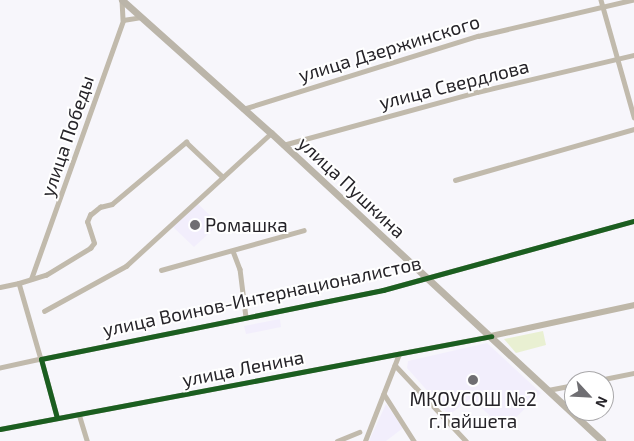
<!DOCTYPE html>
<html>
<head>
<meta charset="utf-8">
<style>
  body { margin:0 }
  #map { position:relative; width:634px; height:441px; overflow:hidden; background:#f7f6fb; font-family:"Exo 2",sans-serif }
  div>[style] { position:absolute }
  .built>* { inset:0; background:#f2eefc }
  .green>* { inset:0; background:#e9f0d2 }
  .street>* { height:4.5px; margin:-2.25px; padding:0 2.25px; transform-origin:2.25px; border-radius:2.25px; background:#c1baac }
  .secondary>* { height:6px; margin:-3px; padding:0 3px; transform-origin:3px; border-radius:3px; background:#beb7a8 }
  .primary>* { height:7px; margin:-3.5px; padding:0 3.5px; transform-origin:3.5px; border-radius:3.5px; background:#bbb5a9 }
  .cycleway>* { height:5px; margin:-2.5px; padding:0 2.5px; transform-origin:2.5px; border-radius:2.5px; background:#1b5e20 }
  .dots>* { width:14px; height:14px; translate:-50% -50%; box-sizing:border-box; border:2px solid #fff; border-radius:50% }
  span { translate:-50% -50%; white-space:nowrap; text-align:center; line-height:1.15; -webkit-text-stroke:4px #fff; paint-order:stroke }
  .street-label { font-size:19px; color:#262429 }
  .poi-label { font-size:19px; color:#262429 }
  .left { translate:0 -50%; text-align:left }
  .north { position:absolute; left:564px; top:371px; width:50px; height:50px; box-sizing:border-box; background:#fff; border:1px solid #a8a7a9; border-radius:50%; rotate:115deg; font-size:14px; font-weight:700; line-height:20px; text-align:center; color:#262429 }
  .north::after { content:''; display:block; margin:auto; width:18px; height:22px; background:#6f6e72; clip-path:polygon(50% 0,100% 100%,50% 72%,0 100%) }
</style>
</head>
<body>
<div id="map">
  <div class="built">
    <i style="clip-path:polygon(196px 202px,219px 224px,194px 247px,172px 226px)"></i>
    <i style="clip-path:polygon(280px 319px,281px 327px,246px 334px,244px 326px)"></i>
    <i style="clip-path:polygon(487px 343px,541px 393px,504px 429px,471px 398px,449px 415px,407px 368px,408px 361px)"></i>
    <i style="clip-path:polygon(386px 404px,403px 428px,386px 441px,369px 441px)"></i>
  </div>
  <div class="green">
    <i style="clip-path:polygon(543px 331px,546px 345px,516px 353px,504px 339px)"></i>
  </div>
  <div class="street">
    <i style="left:122px;top:0;width:20px;rotate:87deg"></i>
    <i style="left:601px;top:0;width:122px;rotate:74.2deg"></i>
    <i style="left:243px;top:109px;width:246px;rotate:-17.3deg"></i>
    <i style="left:478px;top:36px;width:158px;rotate:-13.2deg"></i>
    <i style="left:283px;top:145px;width:201px;rotate:-15.3deg"></i>
    <i style="left:477px;top:92px;width:161px;rotate:-13.3deg"></i>
    <i style="left:455px;top:180px;width:186px;rotate:-15.9deg"></i>
    <i style="left:233px;top:251px;width:19px;rotate:69deg"></i>
    <i style="left:240px;top:269px;width:48px;rotate:82.9deg"></i>
    <i style="left:161px;top:270px;width:148px;rotate:-15.6deg"></i>
    <i style="left:31px;top:279px;width:275px;rotate:-70.4deg"></i>
    <i style="left:123px;top:20px;width:18px;rotate:-9deg"></i>
    <i style="left:19px;top:283px;width:28px;rotate:-17deg"></i>
    <i style="left:46px;top:275px;width:52px;rotate:-31.5deg"></i>
    <i style="left:90px;top:248px;width:6px;rotate:-51deg"></i>
    <i style="left:94px;top:243px;width:22px;rotate:-108deg"></i>
    <i style="left:87px;top:222px;width:8px;rotate:-67deg"></i>
    <i style="left:90px;top:215px;width:13px;rotate:-39deg"></i>
    <i style="left:100px;top:207px;width:12px;rotate:-14deg"></i>
    <i style="left:112px;top:204px;width:97px;rotate:-40deg"></i>
    <i style="left:186px;top:142px;width:51px;rotate:43.4deg"></i>
    <i style="left:0;top:287px;width:19px;rotate:-12deg"></i>
    <i style="left:19px;top:283px;width:79px;rotate:73.9deg"></i>
    <i style="left:41px;top:359px;width:42px;rotate:167.6deg"></i>
    <i style="left:44px;top:311px;width:94px;rotate:-28.8deg"></i>
    <i style="left:126px;top:266px;width:197px;rotate:-42.5deg"></i>
    <i style="left:395px;top:365px;width:104px;rotate:46.9deg"></i>
    <i style="left:594px;top:381px;width:41px;rotate:-11.3deg"></i>
    <i style="left:548px;top:390px;width:26px;rotate:-11deg"></i>
    <i style="left:384px;top:394px;width:56px;rotate:57.4deg"></i>
    <i style="left:79px;top:414px;width:28px;rotate:73deg"></i>
    <i style="left:57px;top:418px;width:61px;rotate:-105.2deg"></i>
    <i style="left:41px;top:359px;width:349px;rotate:-11.4deg"></i>
    <i style="left:383px;top:290px;width:260px;rotate:-15.4deg"></i>
    <i style="left:0;top:429px;width:499px;rotate:-10.7deg"></i>
    <i style="left:337px;top:441px;width:24px;rotate:-22deg"></i>
    <i style="left:365px;top:441px;width:93px;rotate:-68.7deg"></i>
  </div>
  <div class="secondary">
    <i style="left:491px;top:336px;width:146px;rotate:-12.2deg"></i>
  </div>
  <div class="primary">
    <i style="left:122px;top:0;width:200px;rotate:41.8deg"></i>
    <i style="left:271px;top:133px;width:452px;rotate:42.9deg"></i>
  </div>
  <div class="cycleway">
    <i style="left:57px;top:418px;width:61px;rotate:-105.2deg"></i>
    <i style="left:41px;top:359px;width:349px;rotate:-11.4deg"></i>
    <i style="left:383px;top:290px;width:260px;rotate:-15.4deg"></i>
    <i style="left:0;top:429px;width:500px;rotate:-10.7deg"></i>
  </div>
  <div class="dots">
    <i style="left:195px;top:225px;background:#6f6e72"></i>
    <i style="left:473px;top:380px;background:#6f6e72"></i>
  </div>
  <div class="street-label">
    <span style="left:389px;top:48px;rotate:-17deg">улица Дзержинского</span>
    <span style="left:454px;top:84px;rotate:-14deg">улица Свердлова</span>
    <span style="left:67px;top:136px;rotate:-71deg">улица Победы</span>
    <span style="left:352px;top:187px;rotate:43deg">улица Пушкина</span>
    <span style="left:262px;top:296px;rotate:-12deg">улица Воинов-Интернационалистов</span>
    <span style="left:243px;top:368px;rotate:-11deg">улица Ленина</span>
  </div>
  <div class="poi-label">
    <span class="left" style="left:205px;top:225px">Ромашка</span>
    <span style="left:473px;top:410px">МКОУСОШ №2<br>г.Тайшета</span>
  </div>
  <div class="north">N</div>
</div>
</body>
</html>
